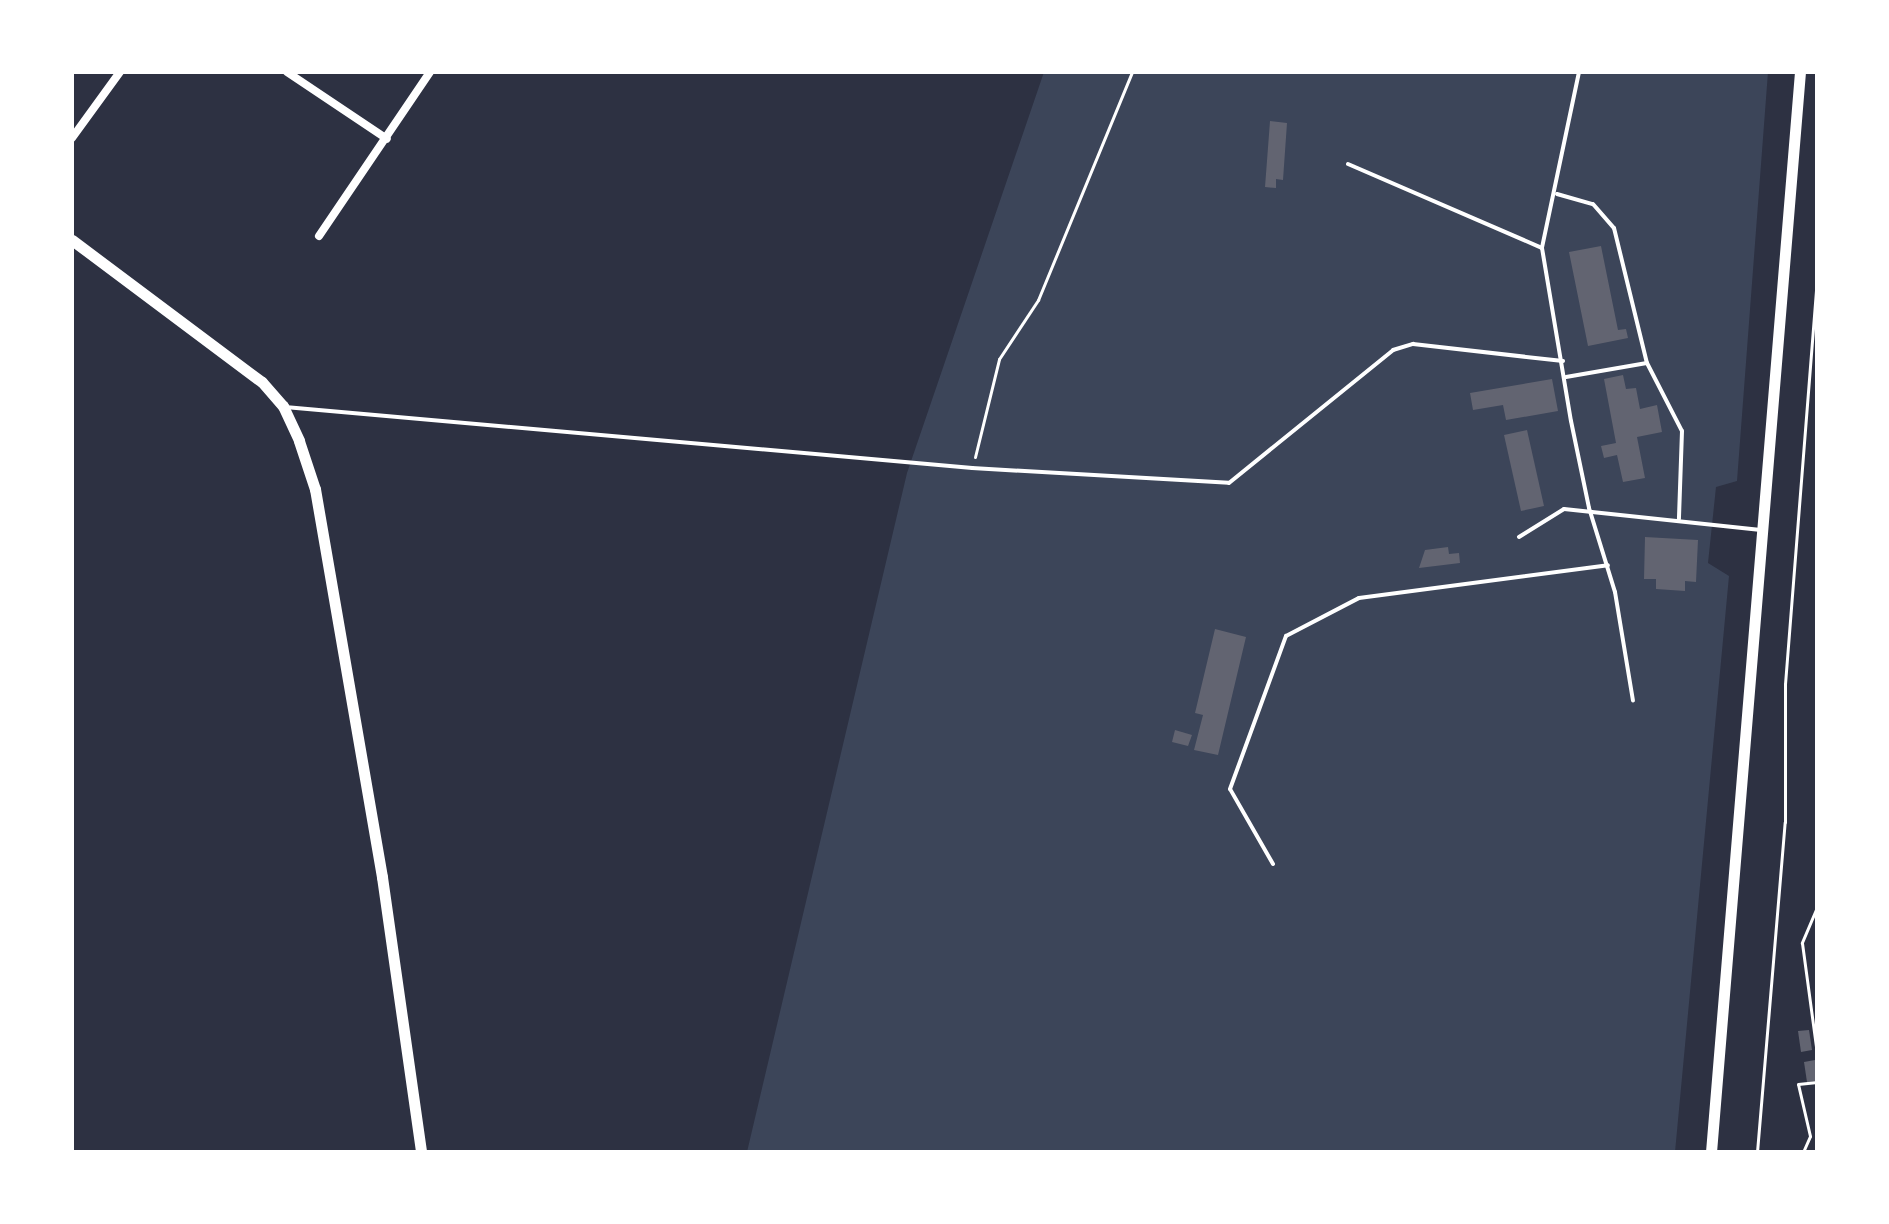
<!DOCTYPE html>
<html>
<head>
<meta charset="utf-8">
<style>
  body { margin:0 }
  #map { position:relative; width:1889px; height:1224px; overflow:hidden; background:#2d3142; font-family:"Roboto Condensed",sans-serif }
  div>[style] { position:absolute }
  .green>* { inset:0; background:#3c4559 }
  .building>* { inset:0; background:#626471 }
  .path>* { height:3px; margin:-1.5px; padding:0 1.5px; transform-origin:1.5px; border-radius:1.5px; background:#fff }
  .service>* { height:4px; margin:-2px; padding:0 2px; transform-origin:2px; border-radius:2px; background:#fff }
  .minor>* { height:8px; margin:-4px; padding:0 4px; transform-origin:4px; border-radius:4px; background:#fff }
  .secondary>* { height:11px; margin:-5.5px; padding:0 5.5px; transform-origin:5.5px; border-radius:5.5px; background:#fff }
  span { translate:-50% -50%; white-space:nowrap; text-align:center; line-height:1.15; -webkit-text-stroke:8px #fff; paint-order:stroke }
  .frame { position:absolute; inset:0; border:74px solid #fff; pointer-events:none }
</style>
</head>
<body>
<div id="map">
  <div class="green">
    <i style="clip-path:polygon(1044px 72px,1768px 72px,1737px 481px,1716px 487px,1708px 563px,1729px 576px,1675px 1152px,747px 1152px,907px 473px)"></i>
  </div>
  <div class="building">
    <i style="clip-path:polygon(1270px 121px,1287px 123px,1283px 180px,1276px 179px,1276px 188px,1265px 187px)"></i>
    <i style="clip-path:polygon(1601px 246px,1618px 330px,1626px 329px,1628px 338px,1588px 346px,1569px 252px)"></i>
    <i style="clip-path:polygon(1623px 375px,1626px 389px,1636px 388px,1640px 409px,1657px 405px,1662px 432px,1637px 437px,1645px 478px,1623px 482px,1617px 455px,1604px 458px,1601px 446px,1616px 443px,1604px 379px)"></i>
    <i style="clip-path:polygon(1552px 379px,1558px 411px,1506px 420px,1503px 405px,1473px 410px,1470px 393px)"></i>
    <i style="clip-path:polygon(1527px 430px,1544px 506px,1521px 511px,1504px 435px)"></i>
    <i style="clip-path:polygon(1645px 537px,1698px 540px,1696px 582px,1685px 581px,1685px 591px,1656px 589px,1656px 579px,1644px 579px)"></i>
    <i style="clip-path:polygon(1448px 547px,1449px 554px,1459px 553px,1460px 563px,1419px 568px,1425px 550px)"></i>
    <i style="clip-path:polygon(1215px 629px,1246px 637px,1218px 755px,1194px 750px,1203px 715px,1195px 713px)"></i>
    <i style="clip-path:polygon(1175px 730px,1192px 735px,1188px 746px,1172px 742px)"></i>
    <i style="clip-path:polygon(1809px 1030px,1812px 1050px,1801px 1052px,1798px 1031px)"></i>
    <i style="clip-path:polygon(1815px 1060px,1817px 1081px,1807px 1082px,1804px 1062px)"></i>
  </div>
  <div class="path">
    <i style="left:975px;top:457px;width:101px;rotate:-76.2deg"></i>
    <i style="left:999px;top:359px;width:71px;rotate:-56.5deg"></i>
    <i style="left:1038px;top:300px;width:247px;rotate:-67.6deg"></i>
    <i style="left:1817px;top:907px;width:39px;rotate:113deg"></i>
    <i style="left:1802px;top:943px;width:112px;rotate:82.3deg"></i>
    <i style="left:1757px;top:1152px;width:331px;rotate:-85.2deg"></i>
    <i style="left:1785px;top:822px;width:138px;rotate:-90deg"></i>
    <i style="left:1785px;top:684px;width:410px;rotate:-85.5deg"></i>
    <i style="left:1803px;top:1152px;width:17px;rotate:-66deg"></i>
    <i style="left:1810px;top:1136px;width:53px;rotate:-103deg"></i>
    <i style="left:1798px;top:1084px;width:19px;rotate:-6deg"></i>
  </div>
  <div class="service">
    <i style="left:1579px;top:72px;width:180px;rotate:101.9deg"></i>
    <i style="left:1542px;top:248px;width:175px;rotate:80.5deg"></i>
    <i style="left:1571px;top:421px;width:89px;rotate:78.3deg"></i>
    <i style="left:1589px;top:508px;width:88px;rotate:72.8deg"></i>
    <i style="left:1615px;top:592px;width:110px;rotate:80.6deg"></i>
    <i style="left:1348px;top:164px;width:211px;rotate:23.4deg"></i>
    <i style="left:1557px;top:194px;width:37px;rotate:16deg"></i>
    <i style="left:1593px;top:204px;width:32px;rotate:49deg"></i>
    <i style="left:1614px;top:228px;width:139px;rotate:76.3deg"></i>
    <i style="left:1647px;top:363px;width:76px;rotate:62.8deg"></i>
    <i style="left:1682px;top:431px;width:88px;rotate:92deg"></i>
    <i style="left:1566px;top:377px;width:82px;rotate:-9.8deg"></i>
    <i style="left:285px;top:407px;width:690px;rotate:5.07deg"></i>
    <i style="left:972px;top:468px;width:257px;rotate:3.3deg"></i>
    <i style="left:1229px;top:483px;width:211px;rotate:-39deg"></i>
    <i style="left:1393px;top:350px;width:21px;rotate:-17deg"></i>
    <i style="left:1413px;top:344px;width:151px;rotate:6.5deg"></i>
    <i style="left:1519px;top:537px;width:53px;rotate:-31.9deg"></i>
    <i style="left:1564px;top:509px;width:198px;rotate:6.1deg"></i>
    <i style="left:1273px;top:864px;width:86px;rotate:-119.8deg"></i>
    <i style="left:1230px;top:789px;width:163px;rotate:-69.9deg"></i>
    <i style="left:1286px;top:636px;width:82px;rotate:-27.5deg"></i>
    <i style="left:1359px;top:598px;width:251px;rotate:-7.5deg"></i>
  </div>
  <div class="minor">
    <i style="left:287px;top:72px;width:120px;rotate:33.8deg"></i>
    <i style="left:72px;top:138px;width:82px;rotate:-54deg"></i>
    <i style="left:319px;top:236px;width:198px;rotate:-55.9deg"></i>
  </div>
  <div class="secondary">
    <i style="left:72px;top:240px;width:237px;rotate:36.8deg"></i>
    <i style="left:262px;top:382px;width:32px;rotate:49deg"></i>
    <i style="left:283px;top:406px;width:38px;rotate:65deg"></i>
    <i style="left:299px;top:441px;width:51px;rotate:71.6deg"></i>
    <i style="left:315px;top:489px;width:394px;rotate:80.2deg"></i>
    <i style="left:382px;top:877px;width:278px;rotate:81.9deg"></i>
    <i style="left:1711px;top:1152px;width:1084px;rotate:-85.29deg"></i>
  </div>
  <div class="frame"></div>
</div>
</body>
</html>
